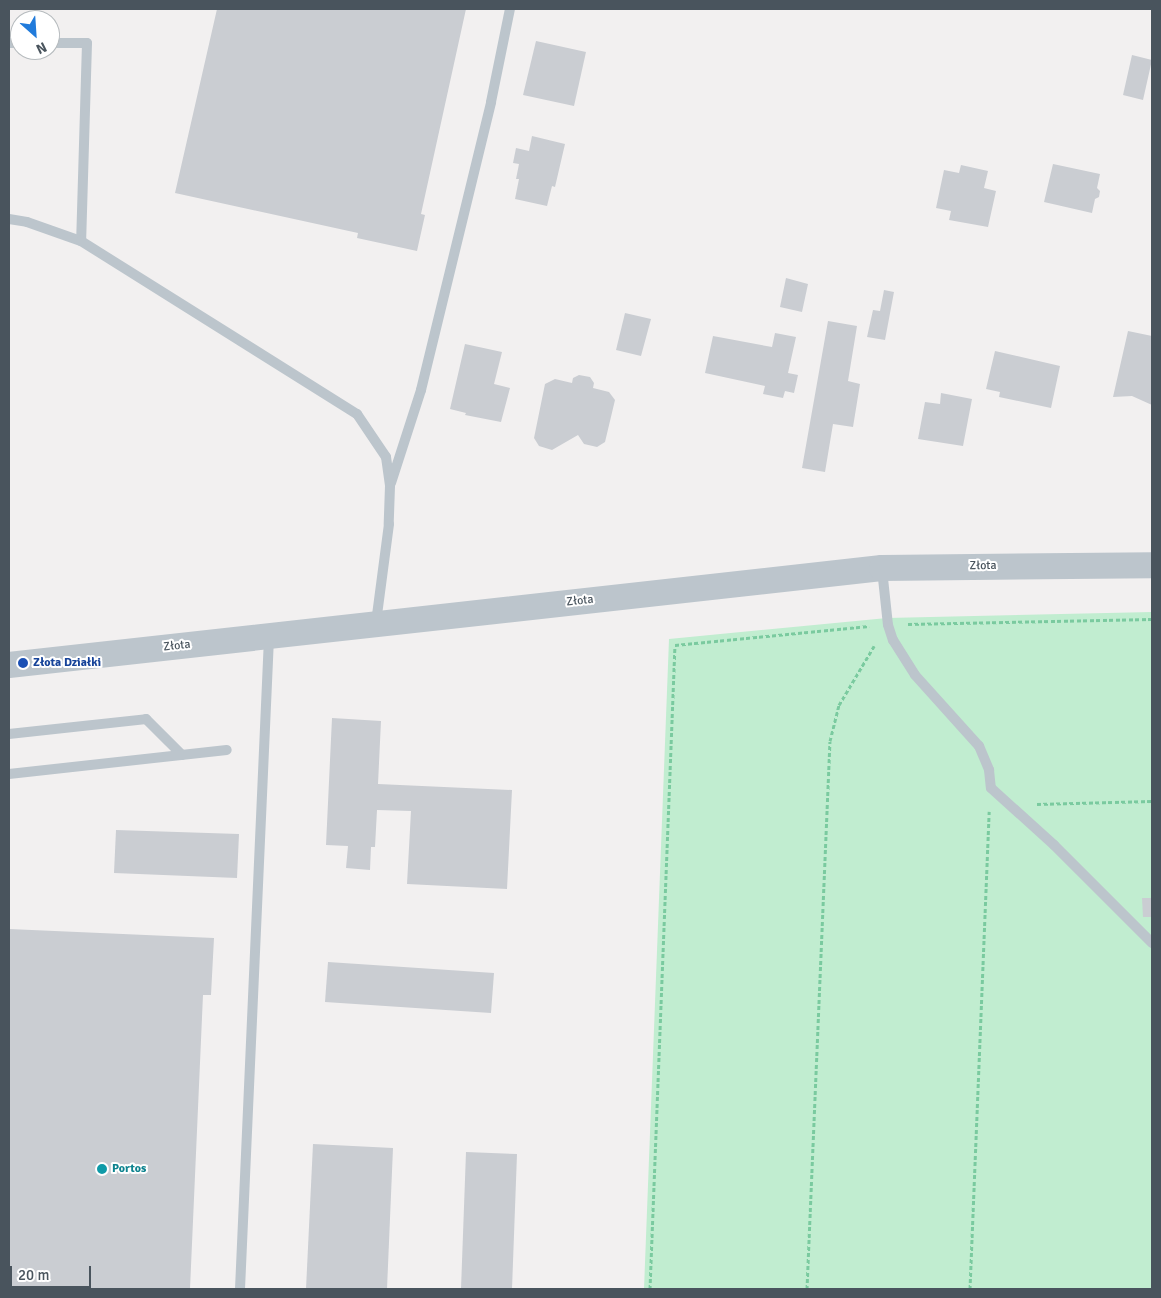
<!DOCTYPE html>
<html>
<head>
<meta charset="utf-8">
<style>
  body { margin:0 }
  #map { position:relative; width:1161px; height:1298px; overflow:hidden; background:#f2f0f0; font-family:Signika,sans-serif }
  div>[style] { position:absolute }
  .green>* { inset:0; background:#c1edd0 }
  .building>* { inset:0; background:#cacdd2 }
  .path>* { height:3px; margin-top:-1.5px; transform-origin:0; background:repeating-linear-gradient(90deg,#7aca9f 0 4px,transparent 0 6.5px) }
  .service>* { height:10px; margin:-5px; padding:0 5px; transform-origin:5px; border-radius:5px; background:#bcc5cc }
  .tertiary>* { height:26px; margin:-13px; padding:0 13px; transform-origin:13px; border-radius:13px; background:#bcc5cc }
  .dots>* { width:14px; height:14px; translate:-50% -50%; box-sizing:border-box; border:2px solid #fff; border-radius:50% }
  span { translate:-50% -50%; white-space:nowrap; text-align:center; line-height:1.15; -webkit-text-stroke:4px #fff; paint-order:stroke }
  .street-label { font-size:12px; color:#49545d }
  .transit-label { font-size:12px; color:#164399; font-weight:700 }
  .left { translate:0 -50%; text-align:left }
  .culture-label { font-size:12px; color:#0d838f; font-weight:700 }
  .frame { position:absolute; inset:0; border:10px solid #49545d; pointer-events:none }
  .north { position:absolute; left:10px; top:10px; width:50px; height:50px; box-sizing:border-box; background:#fff; border:1px solid #b6bbbe; border-radius:50%; rotate:154deg; font-size:14px; font-weight:700; line-height:20px; text-align:center; color:#49545d }
  .north::after { content:''; display:block; margin:auto; width:18px; height:22px; background:#217bdb; clip-path:polygon(50% 0,100% 100%,50% 72%,0 100%) }
  .scale { position:absolute; left:10px; top:1266px; width:81px; height:22px; box-sizing:border-box; border:2px solid #49545d; border-top:0; padding-left:6px; font-size:15px; line-height:18px; white-space:nowrap; color:#49545d; -webkit-text-stroke:4px #fff; paint-order:stroke }
</style>
</head>
<body>
<div id="map">
  <div class="green">
    <i style="clip-path:polygon(1152px 612px,1152px 1289px,644px 1289px,669px 639px,887px 618px)"></i>
  </div>
  <div class="building">
    <i style="clip-path:polygon(217px 9px,466px 9px,421px 214px,425px 215px,417px 251px,357px 238px,358px 233px,175px 193px)"></i>
    <i style="clip-path:polygon(536px 41px,586px 52px,574px 106px,523px 95px)"></i>
    <i style="clip-path:polygon(1132px 55px,1152px 60px,1143px 100px,1123px 95px)"></i>
    <i style="clip-path:polygon(532px 136px,565px 144px,555px 187px,552px 186px,547px 206px,515px 199px,519px 179px,516px 179px,519px 164px,513px 163px,516px 148px,529px 151px)"></i>
    <i style="clip-path:polygon(1053px 164px,1100px 174px,1097px 188px,1100px 191px,1099px 197px,1095px 199px,1092px 213px,1044px 202px)"></i>
    <i style="clip-path:polygon(961px 165px,988px 171px,984px 188px,996px 191px,988px 227px,949px 220px,951px 211px,936px 208px,944px 170px,959px 173px)"></i>
    <i style="clip-path:polygon(786px 278px,808px 284px,802px 312px,780px 307px)"></i>
    <i style="clip-path:polygon(884px 290px,894px 292px,885px 340px,867px 337px,873px 310px,880px 311px)"></i>
    <i style="clip-path:polygon(625px 313px,651px 319px,641px 356px,616px 350px)"></i>
    <i style="clip-path:polygon(828px 321px,857px 326px,848px 381px,860px 384px,853px 427px,833px 424px,825px 472px,802px 468px)"></i>
    <i style="clip-path:polygon(1128px 331px,1152px 336px,1152px 405px,1132px 396px,1113px 397px)"></i>
    <i style="clip-path:polygon(775px 333px,796px 337px,788px 373px,798px 375px,794px 393px,785px 391px,783px 398px,763px 394px,765px 386px,705px 373px,713px 336px,772px 347px)"></i>
    <i style="clip-path:polygon(465px 344px,502px 352px,494px 384px,510px 388px,501px 422px,465px 415px,466px 413px,450px 409px)"></i>
    <i style="clip-path:polygon(995px 351px,1060px 366px,1051px 408px,999px 397px,1000px 392px,986px 389px)"></i>
    <i style="clip-path:polygon(579px 375px,590px 377px,594px 383px,593px 388px,609px 392px,615px 400px,605px 442px,597px 447px,584px 444px,578px 435px,552px 450px,539px 446px,534px 438px,545px 384px,555px 379px,572px 383px,573px 378px)"></i>
    <i style="clip-path:polygon(941px 393px,972px 399px,963px 446px,918px 439px,925px 402px,940px 404px)"></i>
    <i style="clip-path:polygon(332px 718px,381px 721px,378px 784px,512px 790px,507px 889px,407px 884px,411px 811px,377px 810px,375px 847px,371px 847px,370px 870px,346px 868px,348px 846px,326px 845px)"></i>
    <i style="clip-path:polygon(116px 830px,239px 834px,237px 878px,114px 873px)"></i>
    <i style="clip-path:polygon(1142px 898px,1152px 898px,1152px 917px,1143px 917px)"></i>
    <i style="clip-path:polygon(9px 929px,214px 938px,211px 995px,203px 995px,190px 1289px,9px 1289px)"></i>
    <i style="clip-path:polygon(328px 962px,494px 973px,491px 1013px,325px 1002px)"></i>
    <i style="clip-path:polygon(313px 1144px,393px 1148px,387px 1289px,306px 1289px)"></i>
    <i style="clip-path:polygon(466px 1152px,517px 1154px,512px 1289px,461px 1289px)"></i>
  </div>
  <div class="path">
    <i style="left:908px;top:624px;width:244px;rotate:-1.2deg"></i>
    <i style="left:1037px;top:804px;width:115px;rotate:-1.5deg"></i>
    <i style="left:650px;top:1289px;width:644px;rotate:-87.78deg"></i>
    <i style="left:675px;top:645px;width:195px;rotate:-5.6deg"></i>
    <i style="left:807px;top:1289px;width:548px;rotate:-87.6deg"></i>
    <i style="left:830px;top:741px;width:37px;rotate:-76deg"></i>
    <i style="left:839px;top:705px;width:69px;rotate:-59.3deg"></i>
    <i style="left:970px;top:1289px;width:478px;rotate:-87.7deg"></i>
  </div>
  <div class="service">
    <i style="left:9px;top:43px;width:11px"></i>
    <i style="left:50px;top:43px;width:37px"></i>
    <i style="left:87px;top:43px;width:198px;rotate:91.7deg"></i>
    <i style="left:9px;top:219px;width:18px;rotate:9deg"></i>
    <i style="left:27px;top:222px;width:57px;rotate:19.4deg"></i>
    <i style="left:81px;top:241px;width:326px;rotate:32.1deg"></i>
    <i style="left:357px;top:414px;width:52px;rotate:56deg"></i>
    <i style="left:386px;top:457px;width:29px;rotate:82deg"></i>
    <i style="left:390px;top:486px;width:38px;rotate:92deg"></i>
    <i style="left:389px;top:524px;width:100px;rotate:97.5deg"></i>
    <i style="left:391px;top:483px;width:98px;rotate:-72.1deg"></i>
    <i style="left:421px;top:390px;width:296px;rotate:-76.3deg"></i>
    <i style="left:491px;top:102px;width:95px;rotate:-78.5deg"></i>
    <i style="left:882px;top:569px;width:56px;rotate:83.9deg"></i>
    <i style="left:888px;top:625px;width:16px;rotate:72deg"></i>
    <i style="left:893px;top:640px;width:41px;rotate:57.8deg"></i>
    <i style="left:915px;top:675px;width:96px;rotate:48deg"></i>
    <i style="left:979px;top:746px;width:26px;rotate:67deg"></i>
    <i style="left:989px;top:770px;width:18px;rotate:84deg"></i>
    <i style="left:991px;top:788px;width:85px;rotate:42.1deg"></i>
    <i style="left:1054px;top:845px;width:139px;rotate:45deg"></i>
    <i style="left:9px;top:734px;width:138px;rotate:-6.2deg"></i>
    <i style="left:146px;top:719px;width:51px;rotate:45deg"></i>
    <i style="left:9px;top:774px;width:219px;rotate:-6.3deg"></i>
    <i style="left:240px;top:1289px;width:653px;rotate:-87.45deg"></i>
  </div>
  <div class="tertiary">
    <i style="left:9px;top:665px;width:878px;rotate:-6.34deg"></i>
    <i style="left:882px;top:568px;width:270px;rotate:-0.6deg"></i>
  </div>
  <div class="dots">
    <i style="left:23px;top:663px;background:#1a4fb4"></i>
    <i style="left:102px;top:1169px;background:#0f9aa8"></i>
  </div>
  <div class="street-label">
    <span style="left:983px;top:566px;rotate:-1deg">Złota</span>
    <span style="left:580px;top:601px;rotate:-6deg">Złota</span>
    <span style="left:177px;top:646px;rotate:-6deg">Złota</span>
  </div>
  <div class="transit-label">
    <span class="left" style="left:33px;top:663px">Złota Działki</span>
  </div>
  <div class="culture-label">
    <span class="left" style="left:112px;top:1169px">Portos</span>
  </div>
  <div class="frame"></div>
  <div class="north">N</div>
  <div class="scale">20 m</div>
</div>
</body>
</html>
